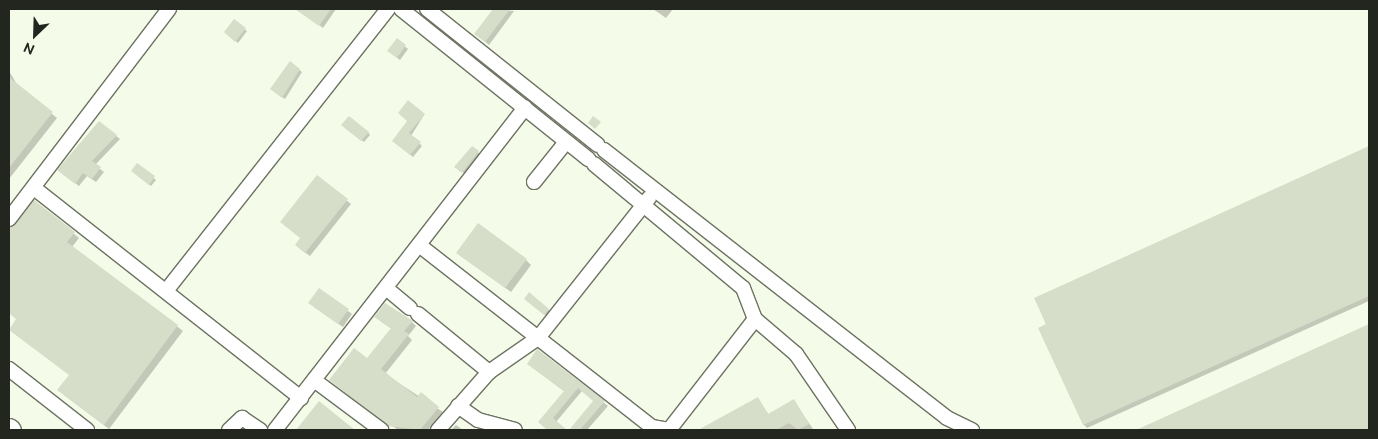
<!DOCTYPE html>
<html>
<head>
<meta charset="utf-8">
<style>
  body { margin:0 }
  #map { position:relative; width:1378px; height:439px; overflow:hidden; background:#f4fbe8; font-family:Ubuntu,sans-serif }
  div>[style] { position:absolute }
  .shadow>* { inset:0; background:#0003 }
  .building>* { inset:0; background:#d6deca }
  .roads { filter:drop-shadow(1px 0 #6d7362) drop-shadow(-1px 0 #6d7362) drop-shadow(0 1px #6d7362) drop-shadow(0 -1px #6d7362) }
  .minor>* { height:14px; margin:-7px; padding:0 7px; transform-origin:7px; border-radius:7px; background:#fff }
  .highway>* { height:20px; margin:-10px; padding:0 10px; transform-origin:10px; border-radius:10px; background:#fff }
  span { translate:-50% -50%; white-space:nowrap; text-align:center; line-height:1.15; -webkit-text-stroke:4px #f4fbe8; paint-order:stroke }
  .frame { position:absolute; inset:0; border:10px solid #23261f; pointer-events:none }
  .north { position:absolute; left:10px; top:10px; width:50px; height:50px; -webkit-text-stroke:4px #f4fbe8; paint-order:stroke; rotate:204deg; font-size:14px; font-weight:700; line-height:20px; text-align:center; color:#23261f }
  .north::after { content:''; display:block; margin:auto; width:18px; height:22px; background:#23261f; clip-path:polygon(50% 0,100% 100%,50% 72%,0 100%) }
</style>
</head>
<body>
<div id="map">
  <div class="shadow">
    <i style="clip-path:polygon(304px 9px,336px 9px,323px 28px,302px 12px)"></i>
    <i style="clip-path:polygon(494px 9px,514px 11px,489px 45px,476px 34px)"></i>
    <i style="clip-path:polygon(653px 9px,673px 9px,666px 18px)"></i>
    <i style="clip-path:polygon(234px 21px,247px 31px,238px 43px,228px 34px)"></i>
    <i style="clip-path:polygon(397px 40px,408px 49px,400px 60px,391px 53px)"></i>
    <i style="clip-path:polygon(290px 63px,302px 72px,285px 99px,274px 91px)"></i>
    <i style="clip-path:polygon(9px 71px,18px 86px,57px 118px,9px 179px)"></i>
    <i style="clip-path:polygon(424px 115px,411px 136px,422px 146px,413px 157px,396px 143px,409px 121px)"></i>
    <i style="clip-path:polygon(99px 123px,120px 139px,95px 165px,104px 172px,96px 182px,87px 176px,79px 186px,63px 174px)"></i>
    <i style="clip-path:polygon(345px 128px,368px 132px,370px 135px,364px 142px)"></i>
    <i style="clip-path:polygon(472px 147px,481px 155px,465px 174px,456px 167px)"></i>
    <i style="clip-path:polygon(1369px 147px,1369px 301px,1087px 428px,1084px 425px,1036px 298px)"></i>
    <i style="clip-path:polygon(138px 165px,156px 180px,151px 186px,135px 173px)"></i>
    <i style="clip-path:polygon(317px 177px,351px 204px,310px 256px,300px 249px)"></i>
    <i style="clip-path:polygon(35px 202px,79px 238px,72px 247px,183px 331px,109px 429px,64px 395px,70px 375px,10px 329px,17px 319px,9px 313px,9px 233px)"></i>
    <i style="clip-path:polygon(463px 257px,526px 260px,531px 265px,511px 292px)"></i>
    <i style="clip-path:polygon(320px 290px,352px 314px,343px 327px,314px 307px)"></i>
    <i style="clip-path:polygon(526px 298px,548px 309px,550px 312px,546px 316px)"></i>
    <i style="clip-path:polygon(380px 321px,412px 322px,416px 326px,408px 336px,412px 340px,385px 374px,443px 412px,428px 430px,398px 430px,335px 384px,367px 360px,392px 329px)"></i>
    <i style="clip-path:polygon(1369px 326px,1369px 430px,1139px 430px)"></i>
    <i style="clip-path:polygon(538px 351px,608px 406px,587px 430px,570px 430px,595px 401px,582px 391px,556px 422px,565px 430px,543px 426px,565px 392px,532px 367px)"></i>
    <i style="clip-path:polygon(758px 399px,769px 415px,794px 401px,813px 429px,701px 430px)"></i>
    <i style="clip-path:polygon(319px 403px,353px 430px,297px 430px)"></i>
    <i style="clip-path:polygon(456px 425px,463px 430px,451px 430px)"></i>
  </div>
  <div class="building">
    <i style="clip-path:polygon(295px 9px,331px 9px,319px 26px)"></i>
    <i style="clip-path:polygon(493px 9px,510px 9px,485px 42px,474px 34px)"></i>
    <i style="clip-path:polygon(234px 19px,246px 28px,235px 42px,224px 32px)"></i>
    <i style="clip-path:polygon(397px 38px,406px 45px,397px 58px,387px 51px)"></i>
    <i style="clip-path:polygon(290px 61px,300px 69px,282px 98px,270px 89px)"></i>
    <i style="clip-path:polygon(9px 77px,53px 112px,9px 168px)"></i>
    <i style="clip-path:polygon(408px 100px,425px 114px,409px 133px,421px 142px,410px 155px,392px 141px,407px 121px,398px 113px)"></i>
    <i style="clip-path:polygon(349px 116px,369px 132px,361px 141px,341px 125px)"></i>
    <i style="clip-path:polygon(593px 116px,601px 122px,595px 129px,588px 123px)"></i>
    <i style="clip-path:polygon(99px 121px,117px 135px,92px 161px,101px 167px,92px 179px,83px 173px,75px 184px,57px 170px)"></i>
    <i style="clip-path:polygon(472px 146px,479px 151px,462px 173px,454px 167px)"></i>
    <i style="clip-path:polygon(1369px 146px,1369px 296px,1083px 425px,1038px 328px,1046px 324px,1034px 298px)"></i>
    <i style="clip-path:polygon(137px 163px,155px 176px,149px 185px,131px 171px)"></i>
    <i style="clip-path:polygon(317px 175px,348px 199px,305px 253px,295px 245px,300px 238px,280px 222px)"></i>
    <i style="clip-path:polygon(34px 200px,75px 232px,67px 242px,178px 325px,104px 425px,57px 390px,69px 375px,9px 330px,16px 319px,9px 313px,9px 228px)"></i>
    <i style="clip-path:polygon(478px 223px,527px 259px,505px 288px,456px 253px)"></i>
    <i style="clip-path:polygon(319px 288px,349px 309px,338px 324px,308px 303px)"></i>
    <i style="clip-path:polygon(529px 292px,549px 309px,544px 315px,524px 299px)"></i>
    <i style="clip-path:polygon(385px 303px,413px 321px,404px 331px,409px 334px,381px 369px,417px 397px,421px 392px,439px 407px,420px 430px,388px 426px,329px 380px,354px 348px,367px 358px,391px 328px,374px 317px)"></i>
    <i style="clip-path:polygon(1369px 324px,1369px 430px,1136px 430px)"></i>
    <i style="clip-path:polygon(537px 349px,605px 401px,580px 430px,569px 430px,593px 401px,578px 388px,553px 418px,567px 430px,547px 430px,538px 422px,564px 391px,527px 364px)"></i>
    <i style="clip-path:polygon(758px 397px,768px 414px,794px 399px,809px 424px,798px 430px,789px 423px,776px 430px,698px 430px)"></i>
    <i style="clip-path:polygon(319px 401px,355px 430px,296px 430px)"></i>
  </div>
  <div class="roads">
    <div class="minor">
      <i style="left:401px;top:9px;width:240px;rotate:38.7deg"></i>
      <i style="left:427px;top:9px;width:218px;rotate:38.5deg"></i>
      <i style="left:604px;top:150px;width:435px;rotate:38deg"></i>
      <i style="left:947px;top:418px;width:28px;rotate:26deg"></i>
      <i style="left:594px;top:164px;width:194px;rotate:39.8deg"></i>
      <i style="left:743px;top:288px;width:33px;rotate:69deg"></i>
      <i style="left:755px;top:319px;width:54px;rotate:40.5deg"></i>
      <i style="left:796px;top:354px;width:92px;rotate:55.6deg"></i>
      <i style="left:534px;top:182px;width:51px;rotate:-51.3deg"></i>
      <i style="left:34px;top:188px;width:340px;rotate:38.2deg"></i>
      <i style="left:9px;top:219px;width:264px;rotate:-52.7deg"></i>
      <i style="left:419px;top:245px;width:296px;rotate:38deg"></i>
      <i style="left:652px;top:427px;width:17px;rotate:10deg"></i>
      <i style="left:386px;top:288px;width:31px;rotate:40deg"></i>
      <i style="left:166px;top:291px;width:359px;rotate:-51.8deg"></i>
      <i style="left:418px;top:314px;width:92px;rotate:39.2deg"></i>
      <i style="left:9px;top:369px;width:99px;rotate:38deg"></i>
      <i style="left:314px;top:380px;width:84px;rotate:36.7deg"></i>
      <i style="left:458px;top:406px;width:24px;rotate:35deg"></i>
      <i style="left:478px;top:420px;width:38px;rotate:15deg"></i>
      <i style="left:229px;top:430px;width:18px;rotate:-43deg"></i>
      <i style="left:242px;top:418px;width:22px;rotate:34deg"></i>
      <i style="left:275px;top:430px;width:408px;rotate:-52.2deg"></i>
      <i style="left:438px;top:430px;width:77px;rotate:-48.7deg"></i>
      <i style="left:489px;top:372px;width:60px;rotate:-34.8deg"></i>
      <i style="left:538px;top:338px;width:179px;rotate:-51.6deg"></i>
      <i style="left:669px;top:430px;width:140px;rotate:-52.2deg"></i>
    </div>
    <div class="highway">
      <i style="left:9px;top:429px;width:2px;rotate:27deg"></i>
    </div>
  </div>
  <div class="frame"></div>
  <div class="north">N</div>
</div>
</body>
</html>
